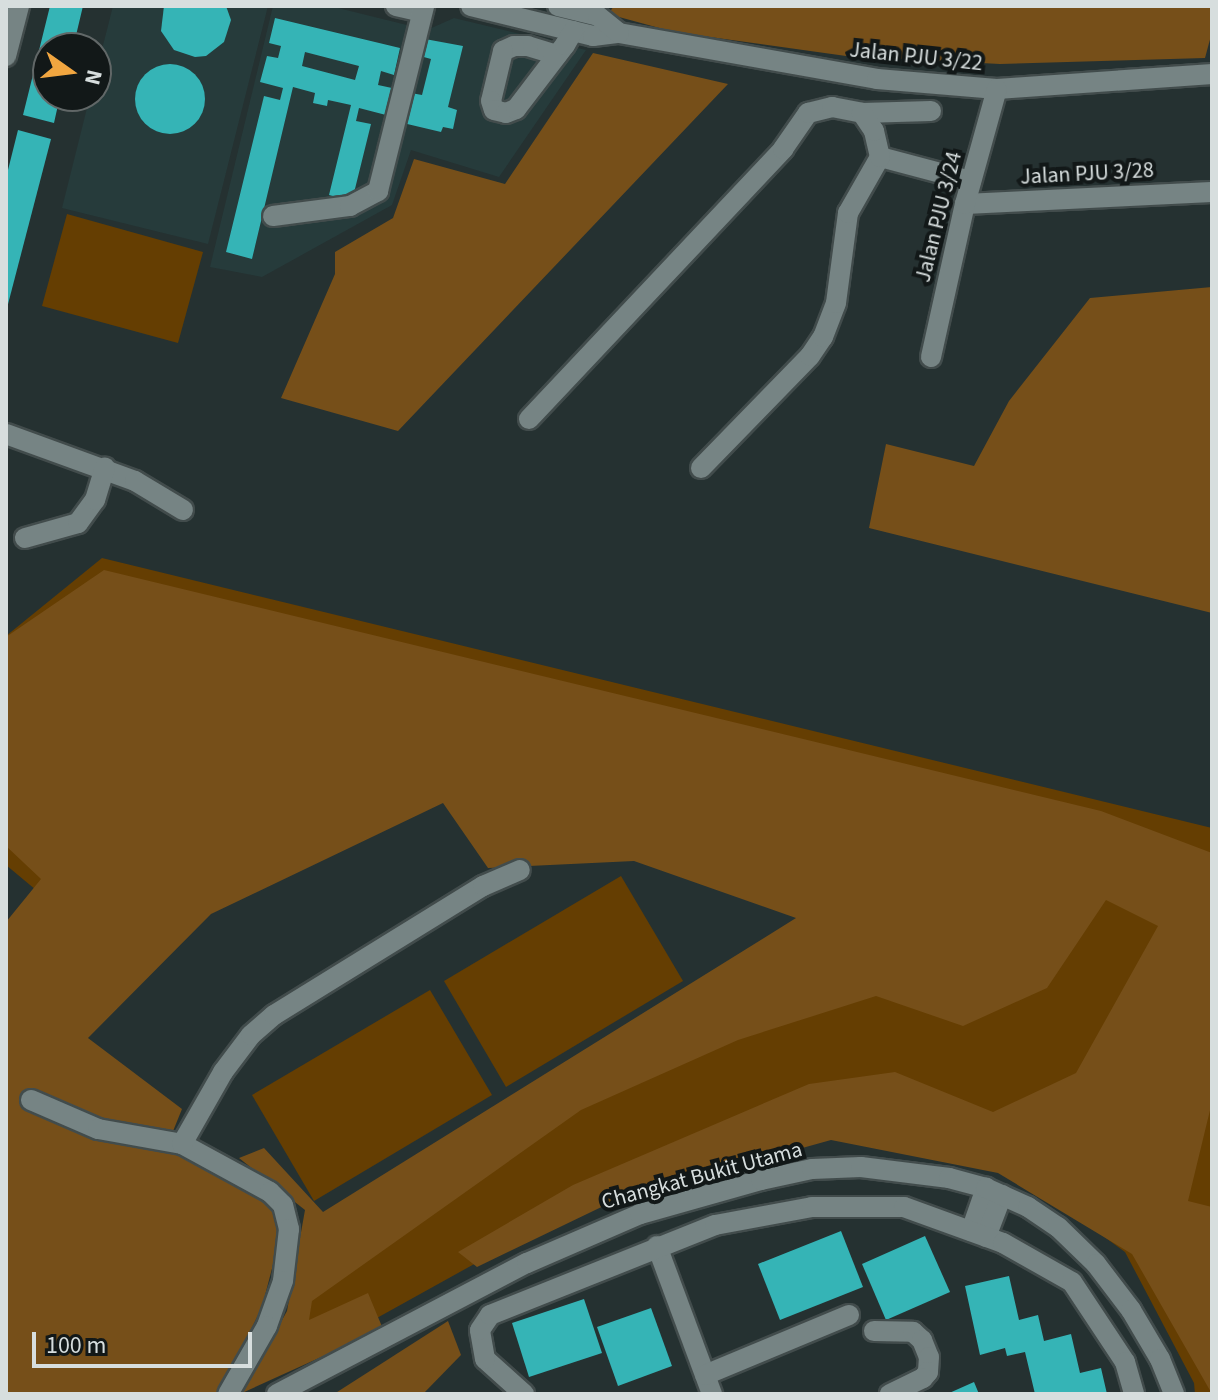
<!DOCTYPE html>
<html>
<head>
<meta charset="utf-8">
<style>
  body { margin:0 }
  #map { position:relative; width:1218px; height:1400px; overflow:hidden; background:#253131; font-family:"Source Sans 3",sans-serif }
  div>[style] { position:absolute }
  .built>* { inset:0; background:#263b3b }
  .green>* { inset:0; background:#653e02 }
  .forest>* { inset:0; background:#764f19 }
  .building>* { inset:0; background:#35b4b6 }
  .round { border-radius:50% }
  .roads { filter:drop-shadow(2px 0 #424c4c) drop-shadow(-2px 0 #424c4c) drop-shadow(0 2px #424c4c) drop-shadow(0 -2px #424c4c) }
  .minor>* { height:20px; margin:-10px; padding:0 10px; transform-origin:10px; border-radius:10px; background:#768484 }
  span { translate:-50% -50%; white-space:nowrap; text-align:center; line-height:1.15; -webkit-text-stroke:8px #121818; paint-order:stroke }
  .street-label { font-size:22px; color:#d7dede }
  .frame { position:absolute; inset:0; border:8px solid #d7dede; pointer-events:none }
  .north { position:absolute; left:32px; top:32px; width:80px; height:80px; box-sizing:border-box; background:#121818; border:2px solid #616767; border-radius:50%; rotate:104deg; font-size:22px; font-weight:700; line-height:32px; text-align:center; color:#d7dede }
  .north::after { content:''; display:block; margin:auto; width:28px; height:36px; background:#f1a640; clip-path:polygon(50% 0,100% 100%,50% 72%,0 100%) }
  .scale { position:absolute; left:32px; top:1332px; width:220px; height:36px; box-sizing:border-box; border:4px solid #d7dede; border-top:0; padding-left:10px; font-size:24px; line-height:28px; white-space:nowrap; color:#d7dede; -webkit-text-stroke:6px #121818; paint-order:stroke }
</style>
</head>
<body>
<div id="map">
  <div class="built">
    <i style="clip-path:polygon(113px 6px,268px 6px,208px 244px,62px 208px,90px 96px,96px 96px,96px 73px)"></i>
    <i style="clip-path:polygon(273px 6px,330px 6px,427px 30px,454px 18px,586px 50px,499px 177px,411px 150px,392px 205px,262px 277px,210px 267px)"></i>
  </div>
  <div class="green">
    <i style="clip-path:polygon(67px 214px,203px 252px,178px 343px,42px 306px)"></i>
    <i style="clip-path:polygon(102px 558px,1212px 828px,1212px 1394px,1195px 1394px,1194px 1383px,1125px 1252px,995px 1157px,824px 1130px,577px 1207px,303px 1359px,289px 1241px,832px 936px,809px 870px,459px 775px,36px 890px,6px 865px,6px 636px)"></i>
    <i style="clip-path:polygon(621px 876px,683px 981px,506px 1087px,444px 981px)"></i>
    <i style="clip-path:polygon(430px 990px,492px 1095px,314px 1201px,252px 1095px)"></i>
  </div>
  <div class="forest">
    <i style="clip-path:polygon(614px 6px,1212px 6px,1212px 32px,1205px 58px,1000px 64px,846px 56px,674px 32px,608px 14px)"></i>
    <i style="clip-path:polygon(593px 53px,728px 84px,398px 431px,281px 398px,335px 274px,335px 252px,393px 218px,414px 159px,505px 184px)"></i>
    <i style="clip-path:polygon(1212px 287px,1212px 613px,869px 528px,886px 444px,974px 466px,1009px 401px,1090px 298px)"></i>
    <i style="clip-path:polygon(104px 570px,1101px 811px,1212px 853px,1212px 1102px,1188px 1201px,1212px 1207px,1212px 1394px,1132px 1254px,998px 1173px,831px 1140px,616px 1200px,477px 1267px,458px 1252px,573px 1185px,809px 1084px,895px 1072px,993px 1112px,1076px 1073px,1158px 926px,1106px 900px,1047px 988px,963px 1026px,876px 996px,738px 1040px,581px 1110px,312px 1301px,309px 1320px,368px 1293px,383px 1329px,242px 1393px,287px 1311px,305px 1210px,239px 1158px,264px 1148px,323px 1212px,796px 918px,634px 861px,488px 868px,443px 803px,211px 914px,88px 1038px,182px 1109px,167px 1146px,270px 1203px,282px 1230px,262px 1307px,219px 1394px,6px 1394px,6px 922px,41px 879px,6px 846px,6px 637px)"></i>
    <i style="clip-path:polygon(448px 1321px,461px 1355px,423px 1394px,334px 1394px)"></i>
  </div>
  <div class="building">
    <i style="clip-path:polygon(50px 6px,83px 6px,73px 48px,48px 48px,48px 96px,60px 96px,54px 123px,23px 115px)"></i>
    <i style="clip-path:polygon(164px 6px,226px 6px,231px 20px,224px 42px,206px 56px,195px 57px,174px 50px,161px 31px)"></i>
    <i style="clip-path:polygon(evenodd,275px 18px,400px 48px,394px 75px,381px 71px,378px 85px,392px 88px,386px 115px,359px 108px,356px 121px,371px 124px,352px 201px,329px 195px,351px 105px,328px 100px,327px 106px,313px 103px,315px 93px,293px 87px,252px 259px,226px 252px,264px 96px,280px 100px,283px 88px,260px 82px,267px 56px,278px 58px,281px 46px,269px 43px,275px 18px,305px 52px,359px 66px,355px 80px,302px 66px,305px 52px)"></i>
    <i style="clip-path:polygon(425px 39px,463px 46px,448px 107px,457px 110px,453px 129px,443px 127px,441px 132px,403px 123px,411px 93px,422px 95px,431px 59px,420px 56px)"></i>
    <i class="round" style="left:135px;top:64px;width:70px;height:70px"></i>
    <i style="clip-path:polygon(18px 130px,51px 139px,7px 308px,6px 178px)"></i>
    <i style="clip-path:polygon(841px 1231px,863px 1287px,780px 1320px,758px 1264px)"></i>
    <i style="clip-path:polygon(925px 1236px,950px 1292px,886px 1320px,862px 1264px)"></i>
    <i style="clip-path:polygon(1009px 1276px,1019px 1320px,1038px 1315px,1044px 1341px,1071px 1334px,1080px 1373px,1101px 1368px,1107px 1394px,1035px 1394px,1025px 1352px,1007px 1356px,1005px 1348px,980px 1355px,965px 1286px)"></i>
    <i style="clip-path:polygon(584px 1299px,602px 1353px,529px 1377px,512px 1323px)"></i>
    <i style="clip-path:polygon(651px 1308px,672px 1366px,618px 1386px,597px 1327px)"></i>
    <i style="clip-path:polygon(974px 1382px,979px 1394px,947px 1394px)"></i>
  </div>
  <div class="roads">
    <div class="minor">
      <i style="left:396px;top:6px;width:27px;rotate:13deg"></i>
      <i style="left:471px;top:6px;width:126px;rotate:13.8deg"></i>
      <i style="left:593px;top:36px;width:26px;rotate:-7deg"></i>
      <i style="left:619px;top:33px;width:262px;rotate:10.1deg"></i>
      <i style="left:877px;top:79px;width:120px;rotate:4.8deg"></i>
      <i style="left:997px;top:89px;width:216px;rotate:-4deg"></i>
      <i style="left:558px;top:6px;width:41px;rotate:14deg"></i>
      <i style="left:598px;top:16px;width:27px;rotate:39deg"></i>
      <i style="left:557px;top:55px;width:30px;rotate:-163deg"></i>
      <i style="left:528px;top:46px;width:14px;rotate:180deg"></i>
      <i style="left:514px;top:46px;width:12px;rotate:156deg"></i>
      <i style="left:503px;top:51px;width:51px;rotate:103.5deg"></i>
      <i style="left:491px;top:101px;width:9px;rotate:72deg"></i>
      <i style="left:494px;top:110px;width:12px;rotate:14deg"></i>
      <i style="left:506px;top:113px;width:11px;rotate:-22deg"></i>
      <i style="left:516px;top:109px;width:81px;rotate:-52.6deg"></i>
      <i style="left:565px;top:45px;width:16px;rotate:-60deg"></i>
      <i style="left:6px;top:56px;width:52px;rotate:-75.4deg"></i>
      <i style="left:880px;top:157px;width:94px;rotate:14.8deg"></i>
      <i style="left:965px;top:204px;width:247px;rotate:-2.8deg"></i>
      <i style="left:273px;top:216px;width:78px;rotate:-7.4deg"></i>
      <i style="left:350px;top:206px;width:32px;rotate:-28deg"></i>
      <i style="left:378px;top:191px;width:191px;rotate:-76deg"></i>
      <i style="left:931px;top:357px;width:157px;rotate:-77.5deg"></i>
      <i style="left:965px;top:204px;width:119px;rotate:-74.5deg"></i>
      <i style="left:529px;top:419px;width:371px;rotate:-46.7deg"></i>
      <i style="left:783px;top:149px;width:44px;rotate:-55.2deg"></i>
      <i style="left:808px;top:113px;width:25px;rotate:-14deg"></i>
      <i style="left:832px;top:107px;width:31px;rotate:11deg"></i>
      <i style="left:862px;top:113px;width:69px;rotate:-1.7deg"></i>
      <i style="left:6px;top:434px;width:137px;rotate:20deg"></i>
      <i style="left:135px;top:481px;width:56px;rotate:31.1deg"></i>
      <i style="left:701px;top:468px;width:156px;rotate:-45.8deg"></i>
      <i style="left:810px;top:356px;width:23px;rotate:-56deg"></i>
      <i style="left:823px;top:337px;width:36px;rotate:-69deg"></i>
      <i style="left:836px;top:303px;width:91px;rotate:-82.4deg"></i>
      <i style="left:848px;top:213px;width:64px;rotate:-60.3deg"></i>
      <i style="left:880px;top:157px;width:27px;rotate:-103deg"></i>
      <i style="left:874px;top:131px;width:22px;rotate:-124deg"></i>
      <i style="left:25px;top:538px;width:55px;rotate:-15.8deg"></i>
      <i style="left:78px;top:523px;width:29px;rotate:-54deg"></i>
      <i style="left:95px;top:500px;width:34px;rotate:-73deg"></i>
      <i style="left:31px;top:1100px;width:73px;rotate:23.4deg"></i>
      <i style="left:98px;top:1129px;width:85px;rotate:10.1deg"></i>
      <i style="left:182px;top:1144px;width:100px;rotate:28.6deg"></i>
      <i style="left:270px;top:1192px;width:18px;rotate:45deg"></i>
      <i style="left:283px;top:1205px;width:25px;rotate:76deg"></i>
      <i style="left:289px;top:1229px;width:52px;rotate:96.6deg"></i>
      <i style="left:283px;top:1281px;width:48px;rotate:109.6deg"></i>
      <i style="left:267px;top:1326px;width:78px;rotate:119.8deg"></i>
      <i style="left:182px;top:1144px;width:83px;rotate:-60.3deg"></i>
      <i style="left:223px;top:1072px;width:46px;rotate:-52.9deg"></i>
      <i style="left:251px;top:1035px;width:30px;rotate:-41deg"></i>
      <i style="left:274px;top:1015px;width:246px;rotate:-31.7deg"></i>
      <i style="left:483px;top:886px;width:40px;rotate:-23.4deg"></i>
      <i style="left:971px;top:1231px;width:46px;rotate:-70.8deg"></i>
      <i style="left:986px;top:1237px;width:45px;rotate:-69.1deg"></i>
      <i style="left:657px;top:1246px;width:158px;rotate:69.6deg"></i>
      <i style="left:874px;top:1331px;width:39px;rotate:1deg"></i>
      <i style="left:913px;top:1332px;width:12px;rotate:42deg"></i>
      <i style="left:922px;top:1340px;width:18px;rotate:68deg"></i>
      <i style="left:929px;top:1357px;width:15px;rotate:94deg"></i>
      <i style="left:928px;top:1372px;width:8px;rotate:130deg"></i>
      <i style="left:923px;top:1378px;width:37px;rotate:154deg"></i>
      <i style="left:705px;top:1375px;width:156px;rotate:-22.6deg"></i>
      <i style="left:277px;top:1394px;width:282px;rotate:-27.7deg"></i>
      <i style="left:527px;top:1263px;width:123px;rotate:-23.4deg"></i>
      <i style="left:640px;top:1214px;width:126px;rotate:-15.7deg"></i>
      <i style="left:761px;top:1180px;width:52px;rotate:-12.2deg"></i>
      <i style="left:812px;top:1169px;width:49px;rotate:-2.3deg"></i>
      <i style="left:861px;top:1167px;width:89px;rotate:7.1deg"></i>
      <i style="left:949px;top:1178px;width:38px;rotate:15deg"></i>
      <i style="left:986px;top:1188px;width:46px;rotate:24.3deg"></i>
      <i style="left:1028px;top:1207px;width:36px;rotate:34deg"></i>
      <i style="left:1058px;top:1227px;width:53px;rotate:44.2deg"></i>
      <i style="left:1096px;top:1264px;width:58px;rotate:52.7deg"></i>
      <i style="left:1131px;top:1310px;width:57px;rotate:59.4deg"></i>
      <i style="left:1160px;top:1359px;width:38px;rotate:68deg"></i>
      <i style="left:524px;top:1394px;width:52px;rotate:-138.1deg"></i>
      <i style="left:485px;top:1359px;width:29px;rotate:-100deg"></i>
      <i style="left:480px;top:1330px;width:18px;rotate:-56deg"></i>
      <i style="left:490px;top:1315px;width:242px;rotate:-21.8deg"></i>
      <i style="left:715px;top:1225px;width:99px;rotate:-10.5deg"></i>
      <i style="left:812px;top:1207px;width:92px"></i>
      <i style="left:904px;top:1207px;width:105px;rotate:20deg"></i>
      <i style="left:1003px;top:1243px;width:79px;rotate:29.5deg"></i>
      <i style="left:1072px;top:1282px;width:96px;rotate:56.5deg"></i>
      <i style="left:1125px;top:1362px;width:33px;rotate:74deg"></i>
    </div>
  </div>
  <div class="street-label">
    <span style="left:916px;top:57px;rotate:6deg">Jalan PJU 3/22</span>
    <span style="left:1087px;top:174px;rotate:-3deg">Jalan PJU 3/28</span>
    <span style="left:939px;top:217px;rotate:-76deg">Jalan PJU 3/24</span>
    <span style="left:702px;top:1176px;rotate:-15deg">Changkat Bukit Utama</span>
  </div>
  <div class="frame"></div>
  <div class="north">N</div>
  <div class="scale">100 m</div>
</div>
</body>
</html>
